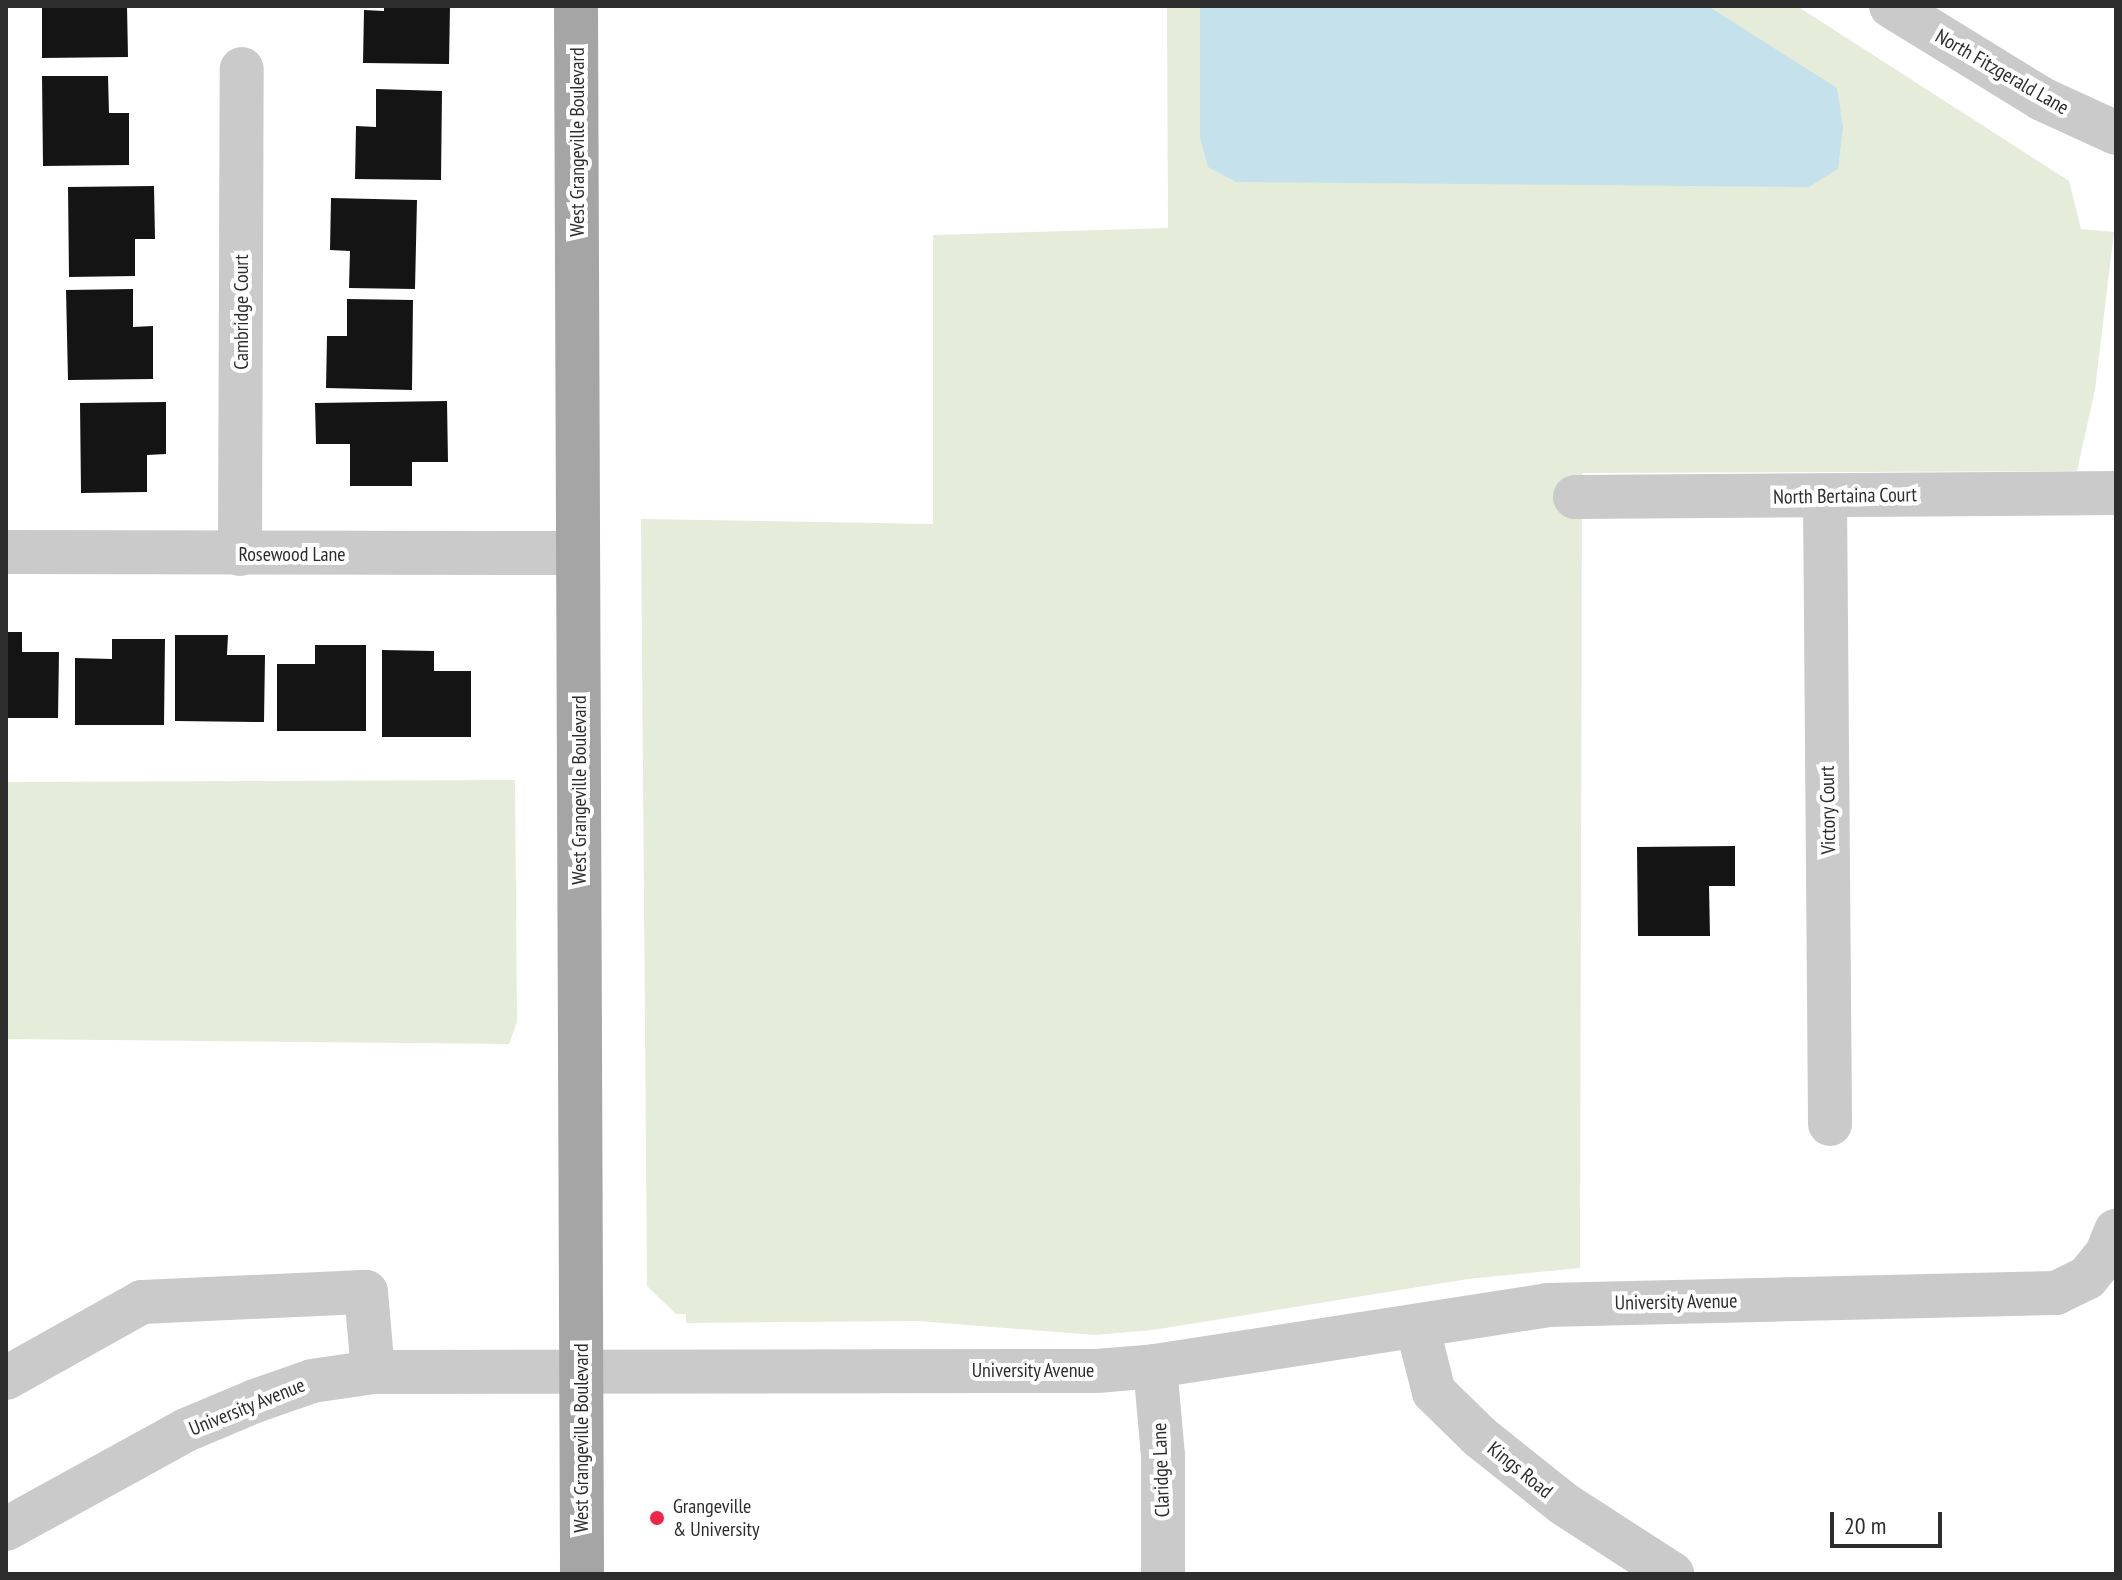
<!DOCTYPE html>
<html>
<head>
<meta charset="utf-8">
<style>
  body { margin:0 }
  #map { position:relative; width:2122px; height:1580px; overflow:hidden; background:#fff; font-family:"PT Sans Narrow",sans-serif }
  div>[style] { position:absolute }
  .green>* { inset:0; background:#e5ecda }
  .water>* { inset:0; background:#c5e1ec }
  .building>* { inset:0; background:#141414 }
  .minor>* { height:44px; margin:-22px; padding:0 22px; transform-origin:22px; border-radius:22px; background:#cacaca }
  .major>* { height:44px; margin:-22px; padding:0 22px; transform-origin:22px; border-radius:22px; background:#a5a5a5 }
  .dots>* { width:22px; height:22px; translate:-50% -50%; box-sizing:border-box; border:4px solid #fff; border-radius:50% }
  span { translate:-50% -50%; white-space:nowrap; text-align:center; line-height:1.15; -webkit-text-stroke:8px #fff; paint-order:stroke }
  .street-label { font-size:20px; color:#2d2d2d }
  .poi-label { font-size:20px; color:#2d2d2d }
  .left { translate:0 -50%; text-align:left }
  .frame { position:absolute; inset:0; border:8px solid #2d2d2d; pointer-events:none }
  .scale { position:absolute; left:1830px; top:1512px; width:112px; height:36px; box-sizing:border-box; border:4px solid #2d2d2d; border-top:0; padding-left:10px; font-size:24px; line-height:28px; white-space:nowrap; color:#2d2d2d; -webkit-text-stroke:6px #fff; paint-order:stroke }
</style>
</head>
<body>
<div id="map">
  <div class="green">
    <i style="clip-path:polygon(1167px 6px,1797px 6px,2069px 181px,2081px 229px,2114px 232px,2095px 390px,2077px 471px,1582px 473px,1580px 1268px,1468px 1279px,1153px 1330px,1095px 1335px,917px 1321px,686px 1323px,686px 1314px,676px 1314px,647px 1286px,641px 519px,933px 524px,933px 235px,1168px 228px)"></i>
    <i style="clip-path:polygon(515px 780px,517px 1022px,509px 1044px,6px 1039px,6px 782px)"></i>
  </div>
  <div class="water">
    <i style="clip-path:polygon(1200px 6px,1708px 6px,1837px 88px,1843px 127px,1838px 169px,1809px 187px,1236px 182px,1208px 167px,1200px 138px)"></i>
  </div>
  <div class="building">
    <i style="clip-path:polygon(42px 6px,127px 6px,128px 57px,42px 58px)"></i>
    <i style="clip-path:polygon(384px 6px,450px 6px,449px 64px,363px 63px,364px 10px,384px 11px)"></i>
    <i style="clip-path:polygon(42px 76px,108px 76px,109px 113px,129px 113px,129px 165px,43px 166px)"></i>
    <i style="clip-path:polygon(376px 89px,442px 91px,441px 180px,355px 179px,356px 126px,376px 127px)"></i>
    <i style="clip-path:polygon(154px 186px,155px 239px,135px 239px,135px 276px,69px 277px,68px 187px)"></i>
    <i style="clip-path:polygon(331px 198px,417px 200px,415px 289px,349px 288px,350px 251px,330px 250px)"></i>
    <i style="clip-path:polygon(133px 289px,133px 327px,153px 326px,153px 379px,68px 380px,66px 290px)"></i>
    <i style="clip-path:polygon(347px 299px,413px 300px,412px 390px,326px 388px,327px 336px,347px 336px)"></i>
    <i style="clip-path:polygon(447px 401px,448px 462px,412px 462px,412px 486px,350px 486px,350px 444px,316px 444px,315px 403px)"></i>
    <i style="clip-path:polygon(166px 402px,166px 454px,147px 455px,147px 492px,81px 493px,80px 403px)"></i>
    <i style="clip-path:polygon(6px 632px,22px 632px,22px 652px,59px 652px,58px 718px,6px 718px)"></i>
    <i style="clip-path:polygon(175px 635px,228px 635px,227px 655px,265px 655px,264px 722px,175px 721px)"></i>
    <i style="clip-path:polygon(112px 639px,165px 639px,164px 725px,75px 725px,75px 658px,112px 659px)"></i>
    <i style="clip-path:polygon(315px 645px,366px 645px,366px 731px,277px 731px,277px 664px,315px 664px)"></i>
    <i style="clip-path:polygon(382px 650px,434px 651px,434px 671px,471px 671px,471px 737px,382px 737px)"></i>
    <i style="clip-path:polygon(1735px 846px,1735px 886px,1709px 886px,1710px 936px,1638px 936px,1637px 847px)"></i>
  </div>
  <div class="minor">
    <i style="left:1891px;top:6px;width:177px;rotate:31.6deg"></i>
    <i style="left:2042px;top:99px;width:81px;rotate:24.7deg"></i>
    <i style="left:1575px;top:497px;width:541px;rotate:-0.42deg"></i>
    <i style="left:1825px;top:497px;width:627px;rotate:89.54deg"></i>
    <i style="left:6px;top:552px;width:572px;rotate:0.1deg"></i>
    <i style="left:240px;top:554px;width:485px;rotate:-89.8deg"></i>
    <i style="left:1417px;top:1326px;width:68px;rotate:75.6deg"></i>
    <i style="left:1434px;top:1392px;width:64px;rotate:44.4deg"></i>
    <i style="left:1480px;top:1437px;width:107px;rotate:38.6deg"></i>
    <i style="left:1564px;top:1504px;width:129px;rotate:32.9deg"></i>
    <i style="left:1155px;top:1366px;width:90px;rotate:84.9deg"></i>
    <i style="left:1163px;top:1456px;width:118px;rotate:90deg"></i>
    <i style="left:6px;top:1378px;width:156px;rotate:-29.2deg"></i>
    <i style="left:142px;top:1302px;width:224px;rotate:-2.6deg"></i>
    <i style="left:366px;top:1292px;width:80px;rotate:85deg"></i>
    <i style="left:6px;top:1529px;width:205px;rotate:-28.8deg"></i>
    <i style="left:186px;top:1430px;width:75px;rotate:-22.8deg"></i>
    <i style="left:255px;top:1401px;width:60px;rotate:-19.3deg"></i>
    <i style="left:312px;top:1381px;width:62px;rotate:-8.4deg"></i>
    <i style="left:373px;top:1372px;width:724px;rotate:-0.08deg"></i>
    <i style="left:1097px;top:1371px;width:58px;rotate:-4.9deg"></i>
    <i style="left:1155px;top:1366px;width:397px;rotate:-8.8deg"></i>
    <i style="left:1547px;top:1305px;width:509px;rotate:-1.35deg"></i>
    <i style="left:2056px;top:1293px;width:34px;rotate:-26deg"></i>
    <i style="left:2087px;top:1278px;width:32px;rotate:-51deg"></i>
    <i style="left:2107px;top:1253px;width:24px;rotate:-68deg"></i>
  </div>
  <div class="major">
    <i style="left:576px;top:6px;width:1568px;rotate:89.78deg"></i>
  </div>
  <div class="dots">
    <i style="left:657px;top:1518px;background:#ec2748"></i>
  </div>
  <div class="street-label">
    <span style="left:2002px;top:72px;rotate:30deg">North Fitzgerald Lane</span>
    <span style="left:577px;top:142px;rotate:-90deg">West Grangeville Boulevard</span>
    <span style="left:241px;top:312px;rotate:-90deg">Cambridge Court</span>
    <span style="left:1845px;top:496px;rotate:-1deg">North Bertaina Court</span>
    <span style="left:292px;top:554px">Rosewood Lane</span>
    <span style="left:579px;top:790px;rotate:-90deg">West Grangeville Boulevard</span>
    <span style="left:1828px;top:810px;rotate:-91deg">Victory Court</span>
    <span style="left:1676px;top:1302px;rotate:-1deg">University Avenue</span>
    <span style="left:1033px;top:1370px">University Avenue</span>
    <span style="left:247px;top:1407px;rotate:-22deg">University Avenue</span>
    <span style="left:581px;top:1438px;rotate:-90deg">West Grangeville Boulevard</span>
    <span style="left:1161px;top:1470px;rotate:-92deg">Claridge Lane</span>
    <span style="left:1520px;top:1470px;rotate:39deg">Kings Road</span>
  </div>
  <div class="poi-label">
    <span class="left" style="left:673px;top:1518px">Grangeville<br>&amp; University</span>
  </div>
  <div class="frame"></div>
  <div class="scale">20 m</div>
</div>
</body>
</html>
